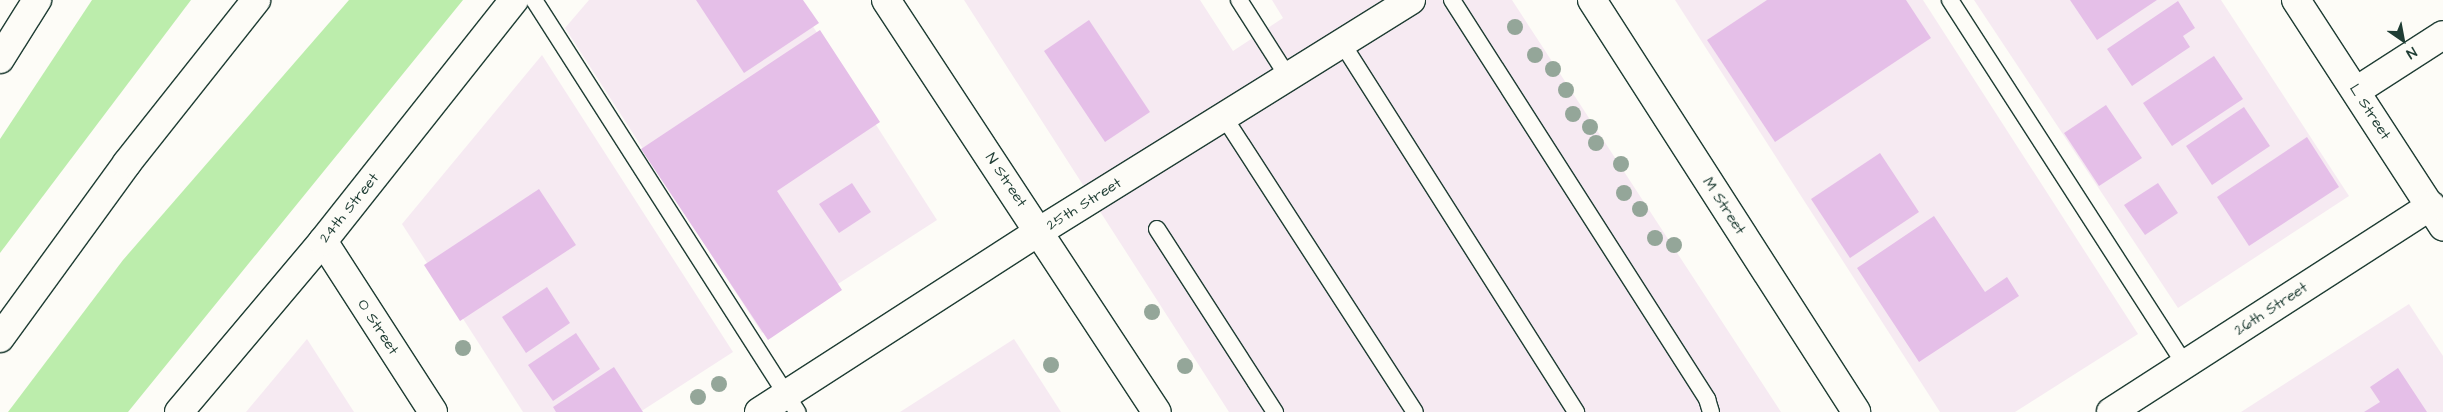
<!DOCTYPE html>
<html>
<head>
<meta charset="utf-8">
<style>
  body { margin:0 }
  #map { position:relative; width:2443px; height:412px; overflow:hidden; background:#fdfcf7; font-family:"Architects Daughter",sans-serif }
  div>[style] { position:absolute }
  .built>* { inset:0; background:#f6eaf2 }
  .green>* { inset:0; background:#bcedac }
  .building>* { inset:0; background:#e5bfe8 }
  .roads { filter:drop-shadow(1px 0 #1f3d34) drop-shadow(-1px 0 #1f3d34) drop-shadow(0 1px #1f3d34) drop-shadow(0 -1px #1f3d34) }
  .lane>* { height:16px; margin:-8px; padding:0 8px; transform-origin:8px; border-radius:8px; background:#fdfcf7 }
  .street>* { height:28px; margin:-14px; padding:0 14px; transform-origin:14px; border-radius:14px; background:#fdfcf7 }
  .secondary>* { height:28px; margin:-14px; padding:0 14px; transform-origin:14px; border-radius:14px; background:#fdfcf7 }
  .highway>* { height:28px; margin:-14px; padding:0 14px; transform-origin:14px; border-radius:14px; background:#fdfcf7 }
  .trees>* { width:16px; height:16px; margin:-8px; border-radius:50%; background:#94a699 }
  span { translate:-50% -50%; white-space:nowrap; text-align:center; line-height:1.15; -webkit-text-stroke:4px #fdfcf7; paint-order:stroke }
  .street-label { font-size:15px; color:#1f3d34 }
  .north { position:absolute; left:2378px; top:15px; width:50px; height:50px; -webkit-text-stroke:4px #fdfcf7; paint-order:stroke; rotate:147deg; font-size:14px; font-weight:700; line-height:20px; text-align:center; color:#1f3d34 }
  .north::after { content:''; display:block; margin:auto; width:18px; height:22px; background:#1f3d34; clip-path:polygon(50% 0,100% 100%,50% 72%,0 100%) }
</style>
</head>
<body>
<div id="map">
  <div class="built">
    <i style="clip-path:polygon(589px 0,796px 0,937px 220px,762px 333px,565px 28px)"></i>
    <i style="clip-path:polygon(964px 0,1200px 0,1233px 51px,1283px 18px,1272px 0,1512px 0,1781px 412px,1229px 412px)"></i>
    <i style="clip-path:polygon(1675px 0,1923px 0,2138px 334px,2015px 412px,1940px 412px)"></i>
    <i style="clip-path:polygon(1974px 0,2221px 0,2349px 196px,2178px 308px)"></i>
    <i style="clip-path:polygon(542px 55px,733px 352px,640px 412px,523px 412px,402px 224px)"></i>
    <i style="clip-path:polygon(2409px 304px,2443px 356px,2443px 412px,2241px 412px)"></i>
    <i style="clip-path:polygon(307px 339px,354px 412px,246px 412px)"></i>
    <i style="clip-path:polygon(1014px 339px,1061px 412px,900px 412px)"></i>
  </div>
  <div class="green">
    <i style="clip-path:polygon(92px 0,191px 0,0 253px,0 139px)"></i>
    <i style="clip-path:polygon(349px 0,463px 0,128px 412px,8px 412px,123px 260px)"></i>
  </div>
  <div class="building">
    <i style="clip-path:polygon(696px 0,803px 0,819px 23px,744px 73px)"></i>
    <i style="clip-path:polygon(1767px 0,1906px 0,1931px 38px,1775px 142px,1707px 40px)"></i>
    <i style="clip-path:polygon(2070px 0,2157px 0,2097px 40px)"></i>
    <i style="clip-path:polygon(2178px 1px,2195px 28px,2183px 36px,2190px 47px,2132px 86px,2107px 49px)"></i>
    <i style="clip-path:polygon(1089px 20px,1150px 112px,1105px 142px,1044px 51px)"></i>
    <i style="clip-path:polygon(820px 30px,880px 122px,777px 191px,842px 290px,768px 340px,641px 149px)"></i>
    <i style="clip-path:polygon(2214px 56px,2243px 99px,2172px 146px,2143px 103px)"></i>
    <i style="clip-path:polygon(2106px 105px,2142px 158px,2099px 186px,2064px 133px)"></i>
    <i style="clip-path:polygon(2244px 107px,2270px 146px,2212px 185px,2186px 146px)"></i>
    <i style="clip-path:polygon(2307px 137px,2339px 187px,2249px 246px,2217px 197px)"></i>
    <i style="clip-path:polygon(1880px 153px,1919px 212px,1850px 258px,1811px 199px)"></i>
    <i style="clip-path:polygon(852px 183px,871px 212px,839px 233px,819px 204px)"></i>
    <i style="clip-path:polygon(2158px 183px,2178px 213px,2145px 235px,2124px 205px)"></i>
    <i style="clip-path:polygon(539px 189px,576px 245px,460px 321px,424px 265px)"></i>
    <i style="clip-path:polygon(1934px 216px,1985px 292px,2007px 277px,2019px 296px,1919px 362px,1857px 268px)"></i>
    <i style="clip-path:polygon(547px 287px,570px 323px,526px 353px,502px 317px)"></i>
    <i style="clip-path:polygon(576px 333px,600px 369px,553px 401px,528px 365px)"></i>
    <i style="clip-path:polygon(614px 367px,643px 412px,556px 412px,553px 407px)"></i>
    <i style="clip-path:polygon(2398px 368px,2427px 412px,2364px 412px,2380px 402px,2370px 387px)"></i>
  </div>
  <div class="roads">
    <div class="lane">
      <i style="left:534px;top:0;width:489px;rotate:57.4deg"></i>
      <i style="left:1239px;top:0;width:91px;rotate:57.5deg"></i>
      <i style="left:1452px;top:0;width:474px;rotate:57.4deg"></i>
      <i style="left:1707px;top:399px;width:14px;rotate:73deg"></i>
      <i style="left:1950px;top:0;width:434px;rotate:57.2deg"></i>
      <i style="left:1342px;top:43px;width:437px;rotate:57.6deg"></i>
      <i style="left:1224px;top:117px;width:351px;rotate:57.1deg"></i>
      <i style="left:1157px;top:229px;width:218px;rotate:57.2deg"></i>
    </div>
    <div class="street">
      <i style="left:886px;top:0;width:493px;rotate:56.7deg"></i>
      <i style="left:2296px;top:0;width:270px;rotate:57deg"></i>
      <i style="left:2356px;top:91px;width:103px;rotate:-32.8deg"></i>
      <i style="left:323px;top:241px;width:203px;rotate:57.2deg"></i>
      <i style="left:759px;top:412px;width:334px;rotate:-32.8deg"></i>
      <i style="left:1040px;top:231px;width:437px;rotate:-31.9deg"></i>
      <i style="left:2111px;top:412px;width:381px;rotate:-32.8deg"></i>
    </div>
    <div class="secondary">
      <i style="left:1592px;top:0;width:489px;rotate:57.3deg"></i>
      <i style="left:179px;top:412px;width:224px;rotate:-49.9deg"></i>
      <i style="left:323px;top:241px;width:308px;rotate:-51.6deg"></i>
    </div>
    <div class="highway">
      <i style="left:0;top:59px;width:70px;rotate:-57.9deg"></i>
      <i style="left:0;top:338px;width:216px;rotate:-54deg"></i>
      <i style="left:127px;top:163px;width:208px;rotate:-51.6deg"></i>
    </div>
  </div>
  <div class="trees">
    <i style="left:1515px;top:27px"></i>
    <i style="left:1535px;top:55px"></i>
    <i style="left:1553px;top:69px"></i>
    <i style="left:1566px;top:90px"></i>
    <i style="left:1573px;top:114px"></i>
    <i style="left:1590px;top:127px"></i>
    <i style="left:1596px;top:143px"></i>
    <i style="left:1621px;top:164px"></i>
    <i style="left:1624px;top:193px"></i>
    <i style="left:1640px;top:209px"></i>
    <i style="left:1655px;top:238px"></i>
    <i style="left:1674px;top:245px"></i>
    <i style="left:1152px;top:312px"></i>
    <i style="left:463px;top:348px"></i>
    <i style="left:1051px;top:365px"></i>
    <i style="left:1185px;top:366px"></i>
    <i style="left:719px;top:384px"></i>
    <i style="left:698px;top:397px"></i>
  </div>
  <div class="street-label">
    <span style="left:2370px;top:112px;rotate:57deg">L Street</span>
    <span style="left:1006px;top:180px;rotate:56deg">N Street</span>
    <span style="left:1084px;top:204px;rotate:-32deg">25th Street</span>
    <span style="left:1724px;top:206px;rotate:57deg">M Street</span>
    <span style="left:349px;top:208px;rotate:-51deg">24th Street</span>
    <span style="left:2271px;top:309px;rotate:-33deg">26th Street</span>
    <span style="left:378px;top:327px;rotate:57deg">O Street</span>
  </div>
  <div class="north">N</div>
</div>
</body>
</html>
